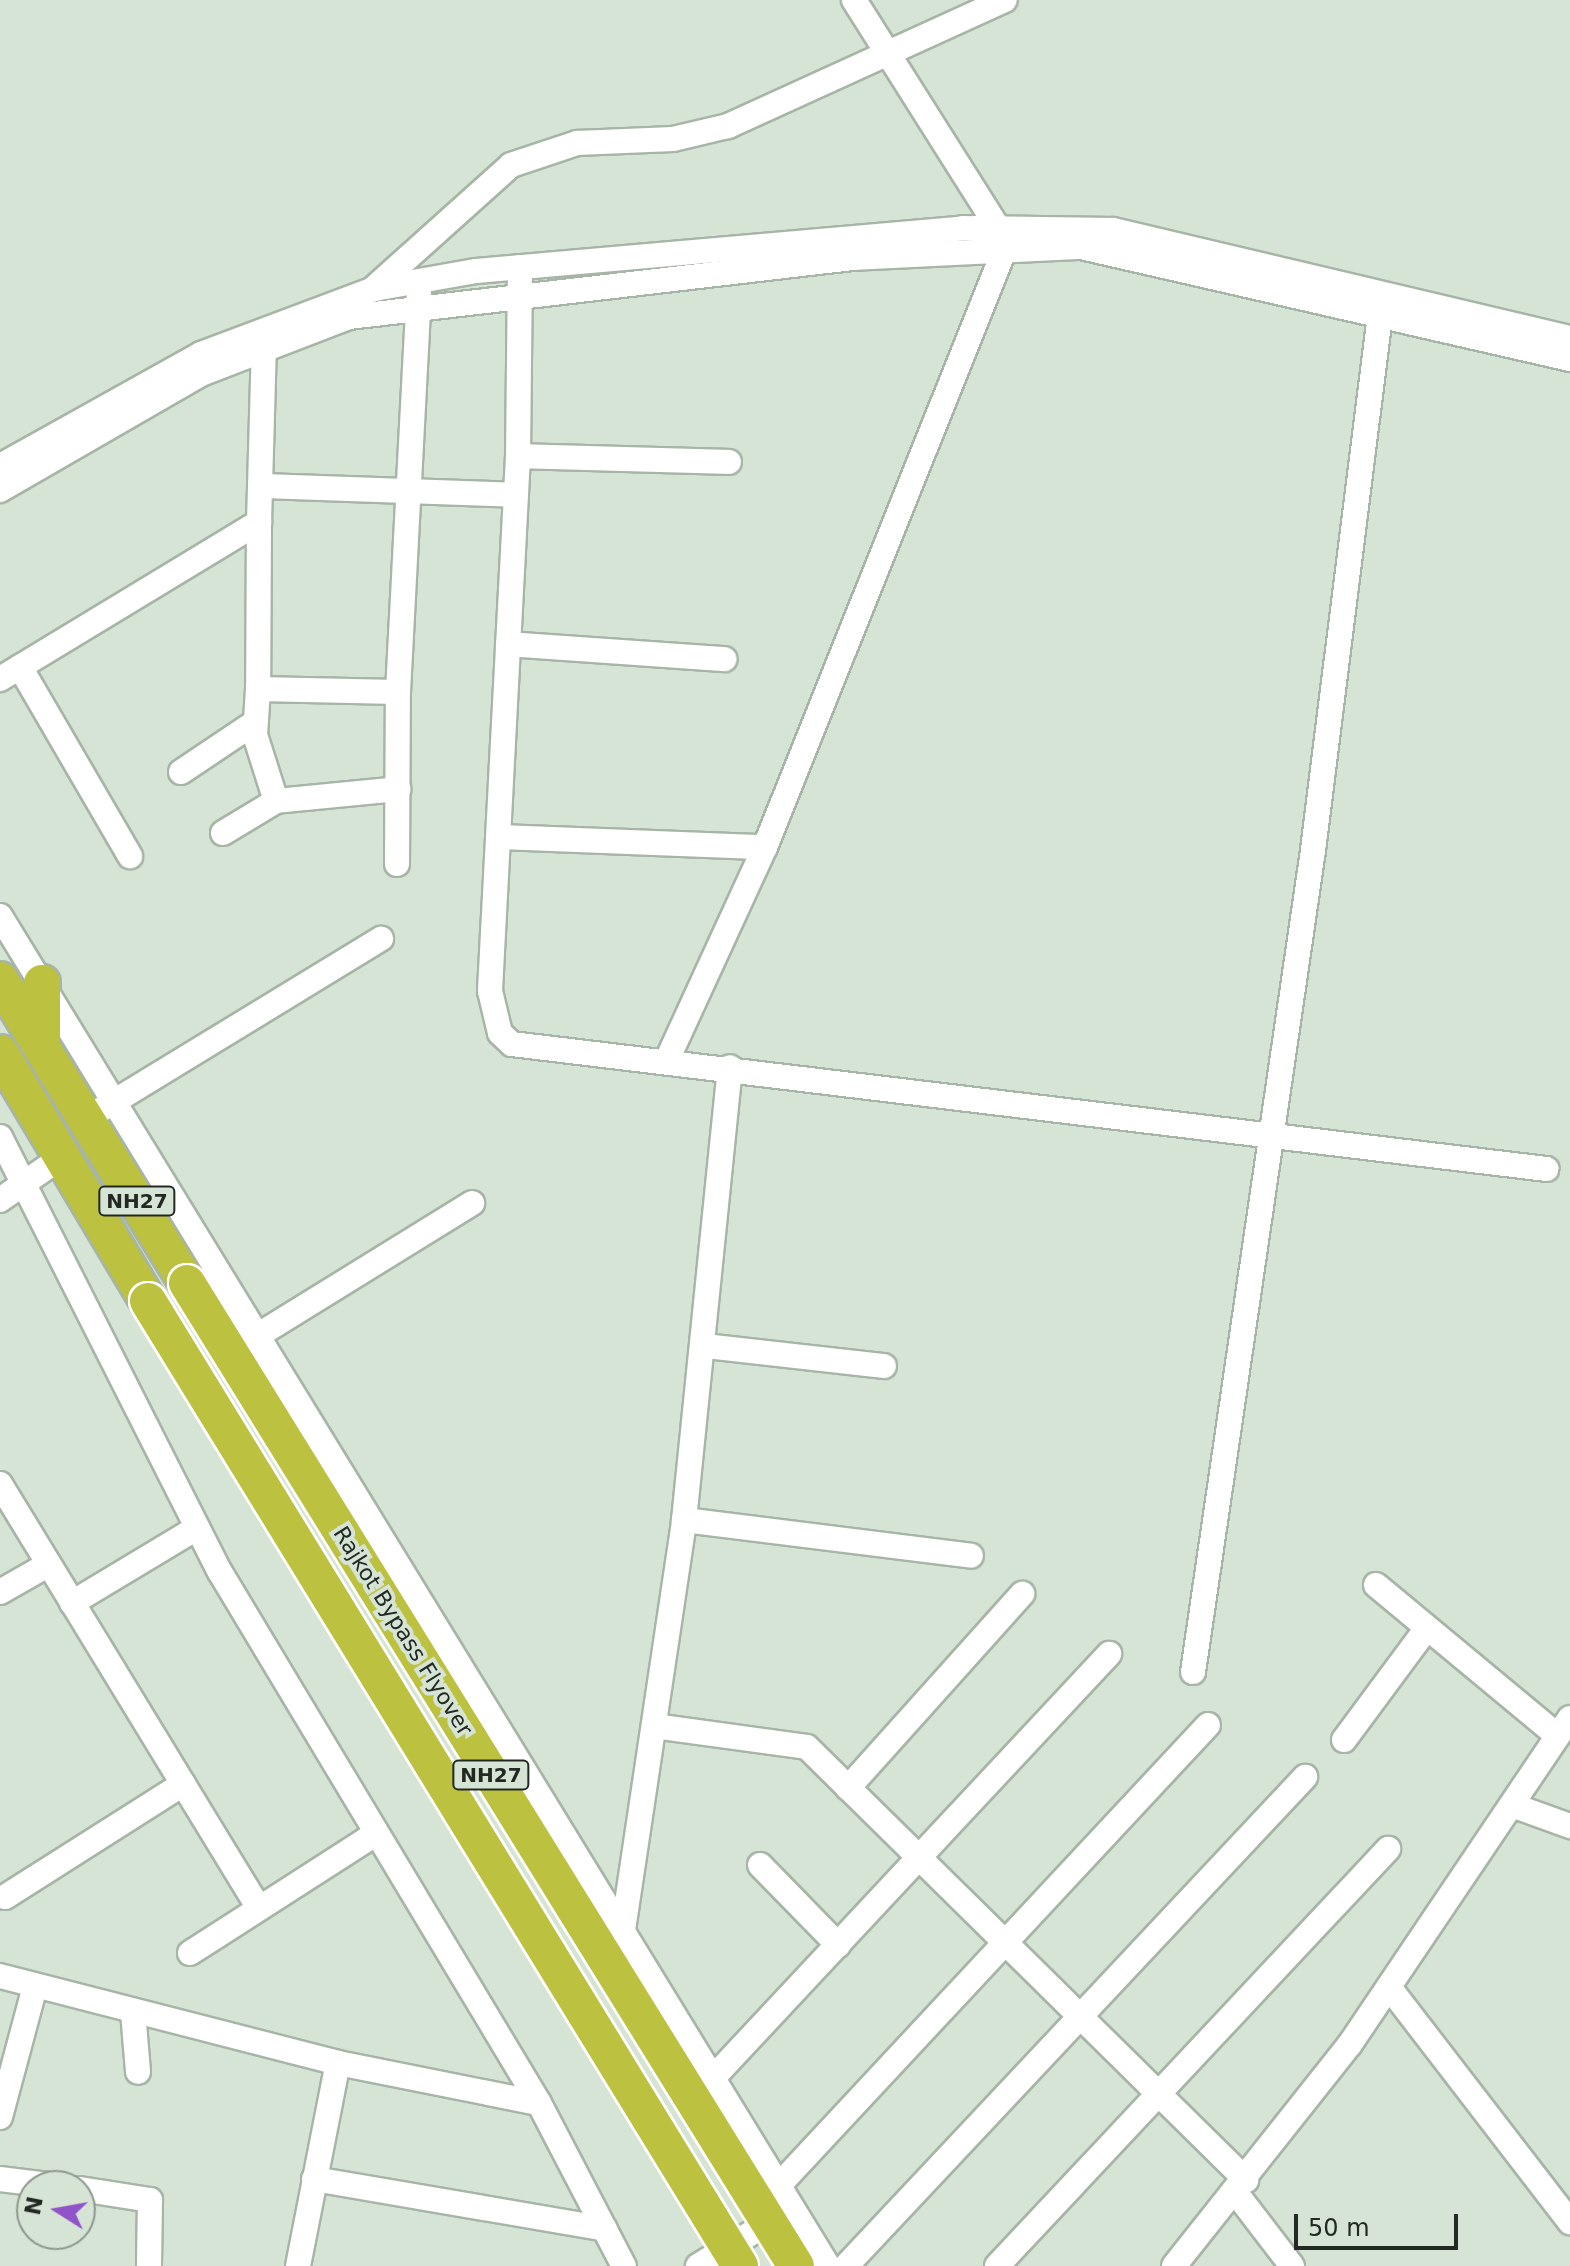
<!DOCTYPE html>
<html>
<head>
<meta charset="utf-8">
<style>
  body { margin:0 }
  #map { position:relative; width:1570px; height:2266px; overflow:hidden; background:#d6e4d5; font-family:"DejaVu Sans",sans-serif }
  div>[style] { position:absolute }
  .roads { filter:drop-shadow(2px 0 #a7b5a6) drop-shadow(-2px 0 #a7b5a6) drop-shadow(0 2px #a7b5a6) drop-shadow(0 -2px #a7b5a6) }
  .minor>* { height:24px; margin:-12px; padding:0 12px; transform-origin:12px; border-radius:12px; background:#fff }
  .highway>* { height:36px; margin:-18px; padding:0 18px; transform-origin:18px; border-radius:18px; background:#bcc140 }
  .bridges { filter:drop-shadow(2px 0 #fff) drop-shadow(-2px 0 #fff) drop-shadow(0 2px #fff) drop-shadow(0 -2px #fff) }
  .highway-bridge>* { height:36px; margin:-18px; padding:0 18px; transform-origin:18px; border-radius:18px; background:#bcc140 }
  span { translate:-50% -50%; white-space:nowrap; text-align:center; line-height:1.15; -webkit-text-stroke:8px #d6e4d5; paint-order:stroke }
  .shield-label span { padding:2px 6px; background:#d6e4d5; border:2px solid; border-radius:6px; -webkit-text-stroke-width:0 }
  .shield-label { font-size:20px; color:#222822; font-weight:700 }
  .street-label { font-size:22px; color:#222822 }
  .north { position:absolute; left:16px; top:2170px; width:80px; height:80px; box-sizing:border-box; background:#d6e4d5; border:2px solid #8e998d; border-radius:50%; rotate:281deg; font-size:22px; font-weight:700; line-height:32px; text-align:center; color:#222822 }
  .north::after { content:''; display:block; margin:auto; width:28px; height:36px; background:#9053c9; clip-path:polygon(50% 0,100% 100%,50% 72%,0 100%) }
  .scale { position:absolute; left:1294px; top:2214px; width:164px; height:36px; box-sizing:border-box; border:4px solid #222822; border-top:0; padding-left:10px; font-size:24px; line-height:28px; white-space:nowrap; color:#222822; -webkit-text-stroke:6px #d6e4d5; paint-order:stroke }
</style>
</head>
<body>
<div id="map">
  <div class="roads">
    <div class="minor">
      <i style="left:854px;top:0;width:267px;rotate:57.7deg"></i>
      <i style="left:520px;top:267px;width:189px;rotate:90.6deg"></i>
      <i style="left:518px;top:456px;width:536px;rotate:93deg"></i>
      <i style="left:490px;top:991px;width:43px;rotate:76.6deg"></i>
      <i style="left:500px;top:1033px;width:16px;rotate:43deg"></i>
      <i style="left:512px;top:1044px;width:1042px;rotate:6.89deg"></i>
      <i style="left:374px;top:288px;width:184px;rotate:-41.9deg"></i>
      <i style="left:511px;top:165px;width:70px;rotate:-18.4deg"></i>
      <i style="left:577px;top:143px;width:96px;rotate:-2.4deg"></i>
      <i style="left:673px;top:139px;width:57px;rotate:-13.3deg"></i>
      <i style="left:728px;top:126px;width:304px;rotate:-24.5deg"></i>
      <i style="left:518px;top:456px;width:211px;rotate:1.6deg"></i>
      <i style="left:0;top:466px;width:230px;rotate:-29.1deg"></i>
      <i style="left:201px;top:354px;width:185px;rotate:-20.6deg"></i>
      <i style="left:374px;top:289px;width:104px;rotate:-10deg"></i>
      <i style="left:476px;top:271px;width:489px;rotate:-5deg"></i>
      <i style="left:963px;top:228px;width:150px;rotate:0.8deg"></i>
      <i style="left:1113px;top:230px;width:470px;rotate:13.3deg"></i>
      <i style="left:261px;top:486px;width:255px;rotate:2deg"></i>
      <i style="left:0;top:490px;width:232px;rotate:-30deg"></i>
      <i style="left:201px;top:374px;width:159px;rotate:-21.1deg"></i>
      <i style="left:349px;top:317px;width:507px;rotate:-6.68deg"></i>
      <i style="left:853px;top:258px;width:228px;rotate:-2.8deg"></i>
      <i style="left:1081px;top:247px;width:502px;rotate:12.9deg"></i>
      <i style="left:259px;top:522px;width:167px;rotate:90.3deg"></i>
      <i style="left:258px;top:689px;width:140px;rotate:1.2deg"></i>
      <i style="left:508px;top:644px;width:217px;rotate:4deg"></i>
      <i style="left:20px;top:667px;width:219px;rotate:59.8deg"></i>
      <i style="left:0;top:679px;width:303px;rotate:-31.2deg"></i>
      <i style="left:259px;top:522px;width:175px;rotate:-88.4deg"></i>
      <i style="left:258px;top:689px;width:46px;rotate:93.7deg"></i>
      <i style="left:255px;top:735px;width:69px;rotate:72.3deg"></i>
      <i style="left:181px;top:772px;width:88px;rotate:-33.9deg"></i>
      <i style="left:223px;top:833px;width:62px;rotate:-31.1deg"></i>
      <i style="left:276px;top:801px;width:123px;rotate:-5.6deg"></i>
      <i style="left:499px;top:837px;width:266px;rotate:2.2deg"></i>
      <i style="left:397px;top:864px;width:172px;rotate:-89.7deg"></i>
      <i style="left:398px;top:692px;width:405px;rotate:-87deg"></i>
      <i style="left:0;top:916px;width:1584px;rotate:58.48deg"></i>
      <i style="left:667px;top:1060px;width:234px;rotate:-65.3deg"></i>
      <i style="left:765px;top:847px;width:648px;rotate:-68.15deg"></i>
      <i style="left:102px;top:1109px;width:327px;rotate:-31.4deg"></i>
      <i style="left:0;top:1137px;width:487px;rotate:63.2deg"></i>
      <i style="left:220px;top:1572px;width:619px;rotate:59deg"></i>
      <i style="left:539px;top:2103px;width:184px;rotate:62.5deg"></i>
      <i style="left:0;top:1200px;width:77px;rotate:-34.9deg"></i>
      <i style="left:257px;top:1336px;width:253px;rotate:-31.7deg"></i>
      <i style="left:705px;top:1346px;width:180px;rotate:6.4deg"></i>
      <i style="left:0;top:1484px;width:495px;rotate:58.6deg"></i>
      <i style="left:684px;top:1520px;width:289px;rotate:7.1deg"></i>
      <i style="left:1376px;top:1585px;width:236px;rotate:39.7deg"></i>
      <i style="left:0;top:1592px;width:56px;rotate:-29.7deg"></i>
      <i style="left:72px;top:1603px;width:146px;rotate:-31deg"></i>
      <i style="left:1193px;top:1672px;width:831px;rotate:-81.69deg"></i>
      <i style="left:1313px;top:850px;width:539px;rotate:-82.86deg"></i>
      <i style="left:654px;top:1726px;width:154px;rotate:7.8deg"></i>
      <i style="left:807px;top:1747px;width:617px;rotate:44.61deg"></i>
      <i style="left:1344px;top:1740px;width:139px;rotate:-53.5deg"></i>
      <i style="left:848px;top:1788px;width:261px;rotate:-48.1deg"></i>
      <i style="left:1512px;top:1805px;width:62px;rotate:19.9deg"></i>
      <i style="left:760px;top:1865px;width:112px;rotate:45.7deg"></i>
      <i style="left:5px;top:1897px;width:211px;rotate:-32.4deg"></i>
      <i style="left:623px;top:1930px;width:415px;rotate:-81.5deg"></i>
      <i style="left:684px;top:1520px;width:455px;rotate:-84.2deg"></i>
      <i style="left:190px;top:1953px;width:219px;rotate:-32.7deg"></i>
      <i style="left:0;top:1976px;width:349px;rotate:14.4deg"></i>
      <i style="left:338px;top:2063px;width:205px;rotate:11.3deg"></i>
      <i style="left:1389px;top:1987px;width:297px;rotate:52.4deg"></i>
      <i style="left:133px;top:2012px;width:60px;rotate:85.2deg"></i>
      <i style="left:712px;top:2079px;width:582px;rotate:-46.95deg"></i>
      <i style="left:0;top:2117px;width:136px;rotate:-75deg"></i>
      <i style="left:0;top:2179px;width:57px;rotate:7deg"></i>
      <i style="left:314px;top:2179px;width:295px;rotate:9.7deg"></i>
      <i style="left:781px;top:2183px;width:626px;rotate:-47.01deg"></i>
      <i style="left:80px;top:2189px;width:71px;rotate:8.9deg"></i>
      <i style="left:150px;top:2200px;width:66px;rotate:90.9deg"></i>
      <i style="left:1236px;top:2193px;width:92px;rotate:52.5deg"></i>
      <i style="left:298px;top:2266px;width:207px;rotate:-78.9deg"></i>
      <i style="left:698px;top:2266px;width:95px;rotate:-31.7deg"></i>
      <i style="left:846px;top:2266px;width:671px;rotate:-46.81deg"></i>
      <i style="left:997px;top:2266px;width:572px;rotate:-46.84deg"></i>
      <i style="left:1174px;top:2266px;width:283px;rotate:-51.6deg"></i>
      <i style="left:1350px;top:2044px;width:393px;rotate:-56deg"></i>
    </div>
    <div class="highway">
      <i style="left:0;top:980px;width:356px;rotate:58.3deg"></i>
      <i style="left:42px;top:983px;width:65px;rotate:90deg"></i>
      <i style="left:0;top:1053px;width:289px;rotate:59.2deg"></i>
    </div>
  </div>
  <div class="bridges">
    <div class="highway-bridge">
      <i style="left:187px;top:1283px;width:1156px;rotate:58.22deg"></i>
      <i style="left:148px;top:1301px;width:1132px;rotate:58.47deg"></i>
    </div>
  </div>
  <div class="shield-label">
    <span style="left:137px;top:1201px">NH27</span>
    <span style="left:491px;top:1775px">NH27</span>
  </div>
  <div class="street-label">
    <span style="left:403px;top:1631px;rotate:58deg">Rajkot Bypass Flyover</span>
  </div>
  <div class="north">N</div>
  <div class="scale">50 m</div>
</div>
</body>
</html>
